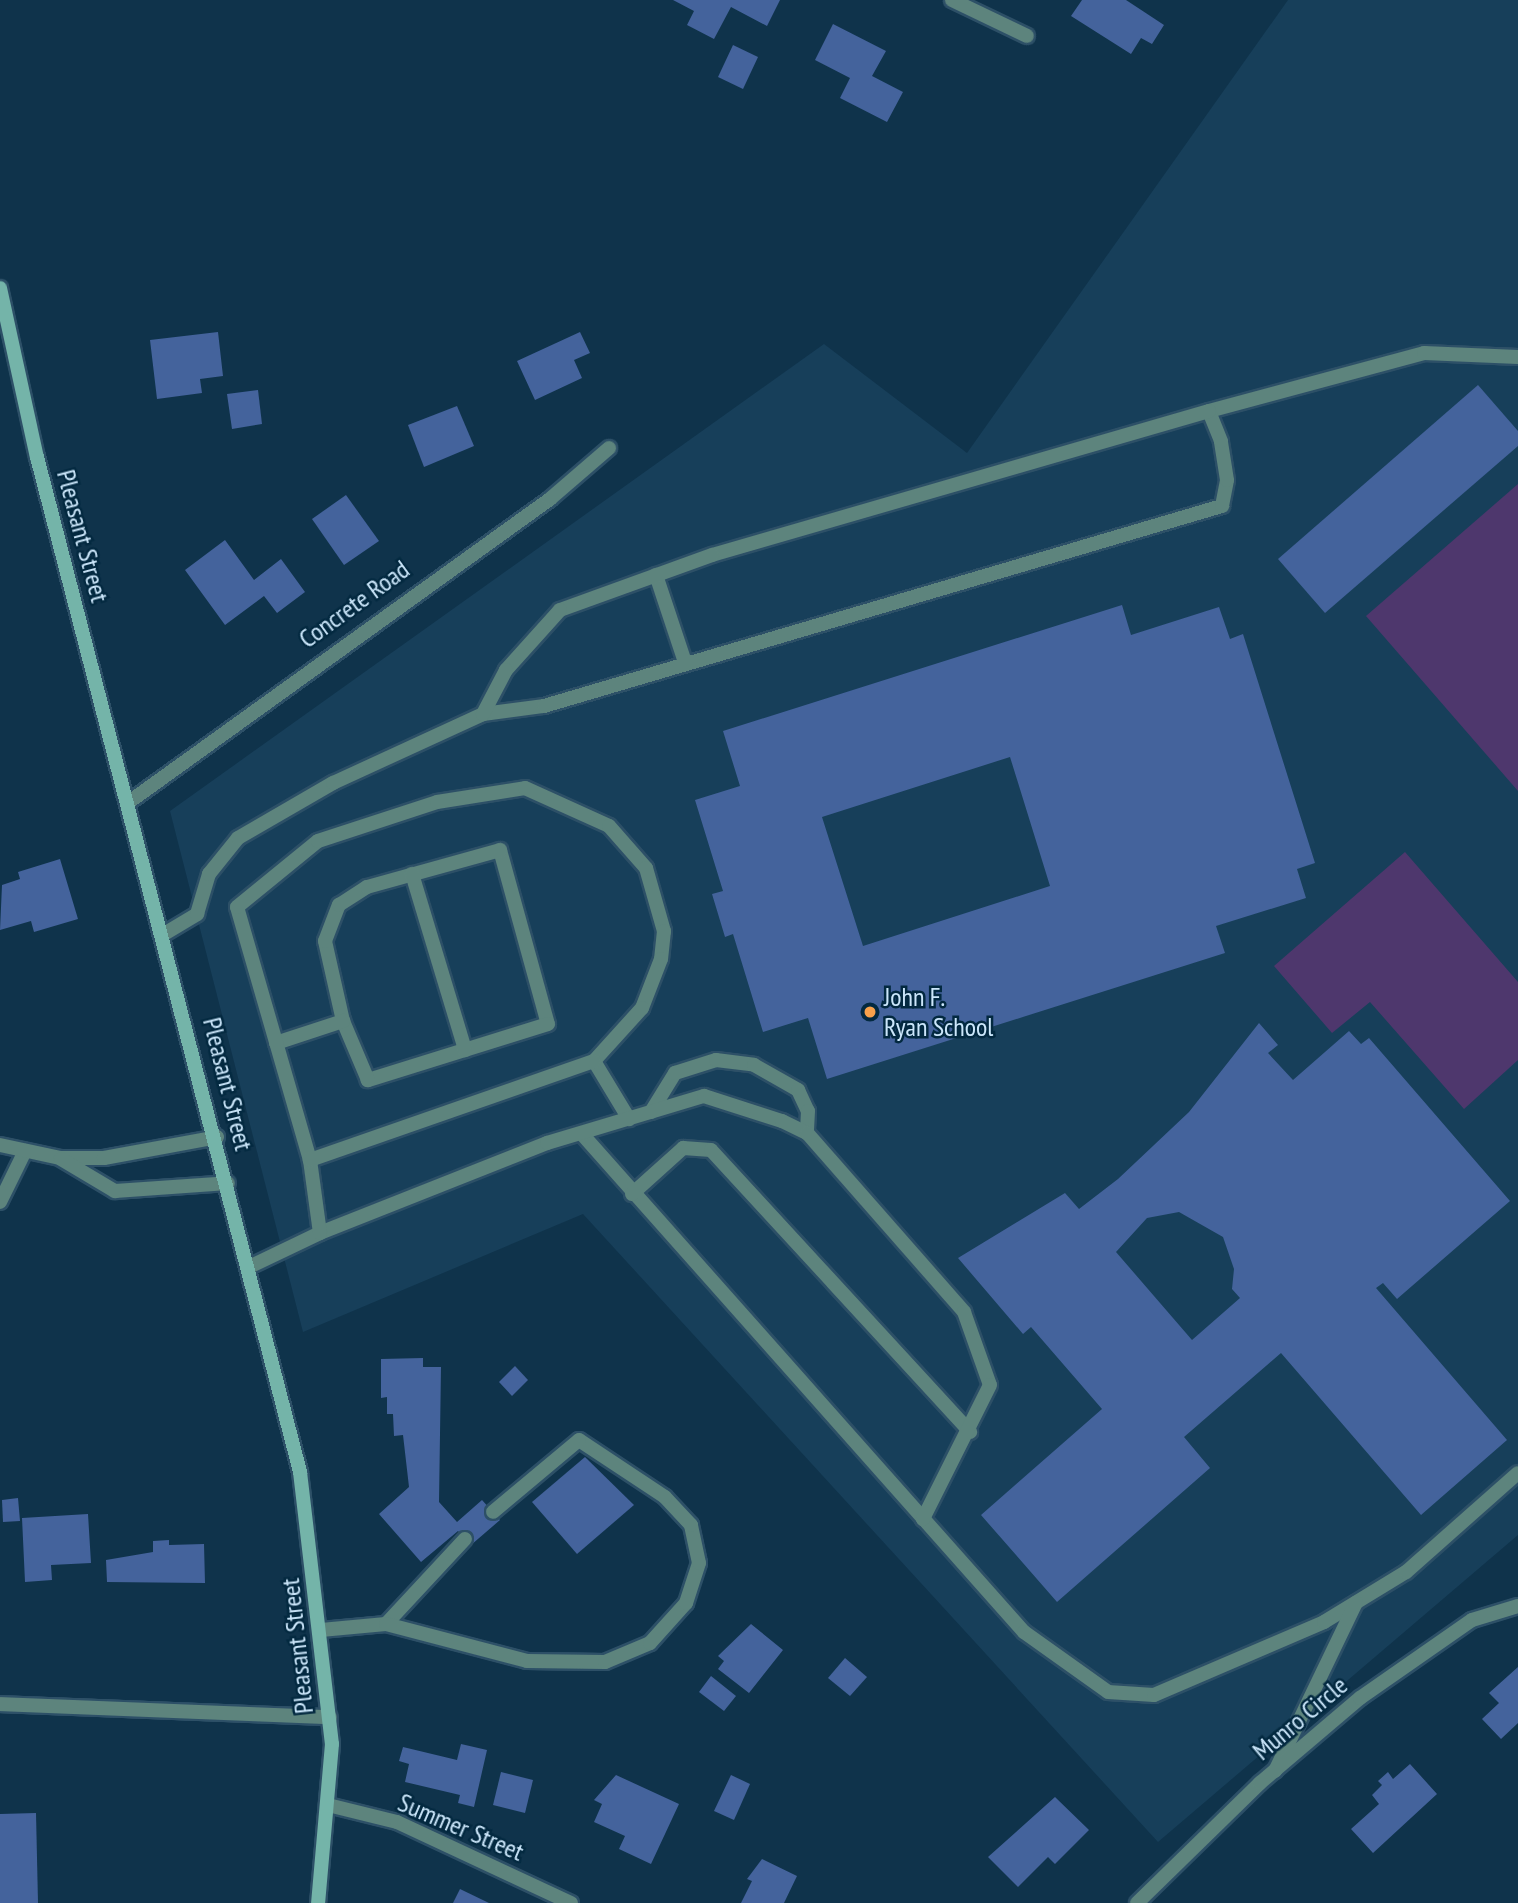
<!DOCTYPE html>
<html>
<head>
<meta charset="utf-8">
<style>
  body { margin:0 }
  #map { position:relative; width:1518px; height:1903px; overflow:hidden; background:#0f334b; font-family:"PT Sans Narrow",sans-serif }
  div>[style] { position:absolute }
  .built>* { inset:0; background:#173f5a }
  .green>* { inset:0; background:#4e376d }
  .building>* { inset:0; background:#44639c }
  .roads { filter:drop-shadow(2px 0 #2d5067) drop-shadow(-2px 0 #2d5067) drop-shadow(0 2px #2d5067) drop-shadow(0 -2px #2d5067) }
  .lane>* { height:14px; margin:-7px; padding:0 7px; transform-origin:7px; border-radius:7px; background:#5d847d }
  .street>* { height:14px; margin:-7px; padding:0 7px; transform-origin:7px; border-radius:7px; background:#5d847d }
  .secondary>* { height:14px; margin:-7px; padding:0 7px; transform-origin:7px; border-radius:7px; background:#74b4a9 }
  .dots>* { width:19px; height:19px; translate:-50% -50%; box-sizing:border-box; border:4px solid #032940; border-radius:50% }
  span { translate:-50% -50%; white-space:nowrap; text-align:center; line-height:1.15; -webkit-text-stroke:5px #032940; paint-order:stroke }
  .street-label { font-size:26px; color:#cce7fb }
  .poi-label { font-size:26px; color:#cce7fb }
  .left { translate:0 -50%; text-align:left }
</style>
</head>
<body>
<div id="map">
  <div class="built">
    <i style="clip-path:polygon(1288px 0,1518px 0,1518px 1535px,1158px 1842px,583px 1214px,303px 1332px,170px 811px,824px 344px,967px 453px)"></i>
  </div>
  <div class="green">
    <i style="clip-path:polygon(1518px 484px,1518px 791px,1366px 616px)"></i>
    <i style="clip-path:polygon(1405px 852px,1518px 982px,1518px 1060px,1464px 1109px,1370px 1002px,1332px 1033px,1274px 966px)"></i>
  </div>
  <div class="building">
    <i style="clip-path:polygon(673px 0,780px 0,767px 26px,731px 7px,714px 39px,687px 25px,694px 11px)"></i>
    <i style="clip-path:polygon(1082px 0,1126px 0,1164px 25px,1152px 44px,1141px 38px,1131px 54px,1071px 16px)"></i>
    <i style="clip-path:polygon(833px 24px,886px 51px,872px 76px,903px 92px,887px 122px,840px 98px,850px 78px,815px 60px)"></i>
    <i style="clip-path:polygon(733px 45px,758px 57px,743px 89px,718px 77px)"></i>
    <i style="clip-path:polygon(218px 332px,223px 376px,200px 379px,202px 393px,157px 399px,150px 340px)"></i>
    <i style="clip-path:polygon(580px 332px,590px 353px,574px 360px,582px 378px,535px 400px,517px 361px)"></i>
    <i style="clip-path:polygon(1478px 385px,1518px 431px,1518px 446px,1325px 613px,1278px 559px)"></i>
    <i style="clip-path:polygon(258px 390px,262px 424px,232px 429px,227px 394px)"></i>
    <i style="clip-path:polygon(457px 406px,474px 446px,424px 467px,408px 425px)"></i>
    <i style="clip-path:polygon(346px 495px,379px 541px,344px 565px,312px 519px)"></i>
    <i style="clip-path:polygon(225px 540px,254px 580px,281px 559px,305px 592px,277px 613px,264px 596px,225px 625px,185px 570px)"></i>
    <i style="clip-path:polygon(evenodd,1122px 605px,1131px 635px,1219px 607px,1230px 639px,1243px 634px,1315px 863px,1297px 869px,1306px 898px,1216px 926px,1225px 953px,827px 1079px,808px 1018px,763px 1032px,733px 934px,725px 937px,712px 894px,723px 891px,695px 800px,740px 786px,723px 731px,1122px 605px,1010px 757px,1050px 886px,863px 946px,822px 817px,1010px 757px)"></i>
    <i style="clip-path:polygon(60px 859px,78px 919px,34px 932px,31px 921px,0 930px,2px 885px,20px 879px,18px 872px)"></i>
    <i style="clip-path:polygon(evenodd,1259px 1023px,1278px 1045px,1268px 1053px,1293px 1080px,1349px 1031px,1361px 1044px,1369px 1038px,1510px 1201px,1397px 1299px,1383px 1283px,1376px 1288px,1507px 1440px,1421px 1515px,1281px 1353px,1184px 1437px,1210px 1468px,1057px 1602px,981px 1515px,1102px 1409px,1031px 1327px,1023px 1334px,958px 1258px,1065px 1193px,1079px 1209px,1118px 1179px,1189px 1112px,1259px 1023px,1179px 1212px,1223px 1237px,1234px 1269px,1232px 1289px,1240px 1298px,1192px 1340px,1116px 1252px,1147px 1218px,1179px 1212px)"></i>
    <i style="clip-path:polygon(423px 1358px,423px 1367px,441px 1367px,439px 1502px,457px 1522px,482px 1500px,500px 1520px,471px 1545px,458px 1531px,421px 1562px,379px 1514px,409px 1487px,403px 1435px,394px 1436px,393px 1414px,387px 1414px,387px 1397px,381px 1398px,381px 1359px)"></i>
    <i style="clip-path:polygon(515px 1366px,528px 1380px,512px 1396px,499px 1382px)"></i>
    <i style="clip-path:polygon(585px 1457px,634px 1505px,577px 1554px,532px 1502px)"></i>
    <i style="clip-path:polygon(18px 1498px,20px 1521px,3px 1522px,2px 1500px)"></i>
    <i style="clip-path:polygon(88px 1514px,91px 1563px,51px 1565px,52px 1580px,25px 1582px,22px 1518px)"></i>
    <i style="clip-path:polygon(169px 1540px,169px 1545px,204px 1544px,205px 1583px,107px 1582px,106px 1560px,153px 1552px,153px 1541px)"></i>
    <i style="clip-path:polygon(751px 1624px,783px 1650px,749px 1693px,718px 1669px,724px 1661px,718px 1656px)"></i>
    <i style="clip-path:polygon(845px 1658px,867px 1677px,850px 1696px,828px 1678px)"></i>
    <i style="clip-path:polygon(1518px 1667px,1518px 1723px,1501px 1739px,1482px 1719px,1499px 1703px,1489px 1693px)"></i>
    <i style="clip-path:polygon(711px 1676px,736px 1696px,724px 1711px,699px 1692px)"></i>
    <i style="clip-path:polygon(461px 1744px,487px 1750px,474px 1807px,458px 1803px,460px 1795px,405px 1782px,409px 1764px,399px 1761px,403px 1747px,457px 1760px)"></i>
    <i style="clip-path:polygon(1410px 1764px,1437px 1794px,1373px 1853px,1351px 1829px,1379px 1804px,1372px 1795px,1382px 1785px,1378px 1781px,1388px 1772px,1393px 1779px)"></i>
    <i style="clip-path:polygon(501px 1772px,533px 1780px,525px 1813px,493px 1805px)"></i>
    <i style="clip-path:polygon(616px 1775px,679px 1804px,651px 1864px,619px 1849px,625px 1836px,594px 1822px,602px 1804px,594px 1800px)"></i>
    <i style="clip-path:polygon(731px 1775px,750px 1784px,734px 1820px,714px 1811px)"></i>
    <i style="clip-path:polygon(1055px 1797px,1089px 1830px,1055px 1864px,1048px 1857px,1018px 1887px,988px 1857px)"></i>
    <i style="clip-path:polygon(36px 1813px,38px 1903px,0 1903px,0 1814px)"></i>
    <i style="clip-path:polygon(762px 1859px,797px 1876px,784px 1903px,741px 1903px,752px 1881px,747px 1879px)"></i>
    <i style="clip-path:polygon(460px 1889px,489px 1903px,453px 1903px)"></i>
  </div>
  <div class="roads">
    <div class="lane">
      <i style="left:1209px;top:411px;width:223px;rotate:-15.1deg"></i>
      <i style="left:1424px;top:353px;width:94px;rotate:2.4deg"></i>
      <i style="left:656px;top:575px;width:92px;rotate:71.6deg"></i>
      <i style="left:500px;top:850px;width:180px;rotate:74.6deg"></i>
      <i style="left:548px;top:1024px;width:189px;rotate:162.7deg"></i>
      <i style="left:368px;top:1080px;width:64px;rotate:-113deg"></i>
      <i style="left:343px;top:1021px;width:82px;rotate:-102.7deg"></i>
      <i style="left:325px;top:941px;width:39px;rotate:-69deg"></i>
      <i style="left:339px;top:905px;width:33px;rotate:-33deg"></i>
      <i style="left:367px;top:887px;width:138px;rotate:-15.5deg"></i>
      <i style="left:412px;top:874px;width:184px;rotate:73.2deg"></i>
      <i style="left:164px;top:934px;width:39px;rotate:-31deg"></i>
      <i style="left:197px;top:914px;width:42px;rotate:-73.3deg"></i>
      <i style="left:209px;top:874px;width:46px;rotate:-51.1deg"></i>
      <i style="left:238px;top:838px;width:110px;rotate:-30.1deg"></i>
      <i style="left:333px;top:783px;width:165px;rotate:-24.7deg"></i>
      <i style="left:483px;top:714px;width:62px;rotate:-7.5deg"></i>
      <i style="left:544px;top:706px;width:707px;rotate:-16.44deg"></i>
      <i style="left:1222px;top:506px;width:26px;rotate:-79deg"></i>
      <i style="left:1227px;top:480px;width:39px;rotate:-99deg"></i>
      <i style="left:1221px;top:441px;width:32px;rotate:-112deg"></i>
      <i style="left:1209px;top:411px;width:517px;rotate:163.84deg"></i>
      <i style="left:712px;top:555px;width:162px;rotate:160.1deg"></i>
      <i style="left:560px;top:610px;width:81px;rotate:132deg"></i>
      <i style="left:506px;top:670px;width:50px;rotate:117.6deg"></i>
      <i style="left:276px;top:1043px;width:71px;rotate:-18.2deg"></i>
      <i style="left:594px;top:1061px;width:68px;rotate:58.9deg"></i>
      <i style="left:651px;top:1112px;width:46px;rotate:-58.4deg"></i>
      <i style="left:675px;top:1073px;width:43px;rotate:-17.6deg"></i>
      <i style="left:716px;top:1060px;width:38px;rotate:7deg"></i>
      <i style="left:754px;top:1065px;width:51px;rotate:29.6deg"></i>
      <i style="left:798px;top:1090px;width:23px;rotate:65deg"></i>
      <i style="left:808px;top:1111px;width:22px;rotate:93deg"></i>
      <i style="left:582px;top:1134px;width:666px;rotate:48.41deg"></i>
      <i style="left:1024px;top:1632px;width:103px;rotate:35.5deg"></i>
      <i style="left:1108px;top:1692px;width:46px;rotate:3.7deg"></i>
      <i style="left:1154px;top:1695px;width:185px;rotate:-23.2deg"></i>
      <i style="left:1324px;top:1622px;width:96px;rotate:-31.4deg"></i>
      <i style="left:1406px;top:1572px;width:149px;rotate:-41.5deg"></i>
      <i style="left:632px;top:1194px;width:69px;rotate:-42deg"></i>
      <i style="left:683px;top:1148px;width:28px;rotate:4deg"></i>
      <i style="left:711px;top:1150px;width:383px;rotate:47.4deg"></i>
      <i style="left:0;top:1202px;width:57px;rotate:-63.9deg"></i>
      <i style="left:320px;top:1233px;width:244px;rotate:-21.6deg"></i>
      <i style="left:547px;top:1143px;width:164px;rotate:-16.7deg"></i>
      <i style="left:704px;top:1096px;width:82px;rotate:17.8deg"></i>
      <i style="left:782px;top:1121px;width:28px;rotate:26deg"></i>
      <i style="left:807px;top:1133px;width:238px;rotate:48.7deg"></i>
      <i style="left:964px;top:1312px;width:77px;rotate:70.4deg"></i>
      <i style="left:990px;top:1385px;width:150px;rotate:116.6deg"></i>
      <i style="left:249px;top:1267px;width:79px;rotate:-25.6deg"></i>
      <i style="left:320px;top:1233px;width:74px;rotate:-97.8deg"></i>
      <i style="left:310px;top:1160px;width:263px;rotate:-106.1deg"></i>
      <i style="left:237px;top:907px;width:104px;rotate:-39.2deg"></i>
      <i style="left:318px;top:841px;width:125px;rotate:-18.1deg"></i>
      <i style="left:437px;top:802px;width:89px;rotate:-9deg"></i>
      <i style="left:525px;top:788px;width:92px;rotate:24.3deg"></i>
      <i style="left:609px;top:826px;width:56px;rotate:48.6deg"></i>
      <i style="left:646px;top:868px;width:66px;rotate:74.1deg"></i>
      <i style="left:664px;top:931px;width:28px;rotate:96deg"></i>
      <i style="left:661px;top:959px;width:53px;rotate:111.2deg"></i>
      <i style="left:642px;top:1008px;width:72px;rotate:132.2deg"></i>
      <i style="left:594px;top:1061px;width:301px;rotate:160.8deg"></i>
      <i style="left:386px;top:1624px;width:116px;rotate:-47.1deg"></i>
      <i style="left:321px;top:1630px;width:65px;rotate:-5.3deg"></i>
      <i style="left:386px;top:1624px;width:146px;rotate:14.7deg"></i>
      <i style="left:527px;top:1661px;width:78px;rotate:0.7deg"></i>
      <i style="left:605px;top:1662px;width:49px;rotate:-22.9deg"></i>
      <i style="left:650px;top:1643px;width:54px;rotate:-48deg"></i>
      <i style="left:686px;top:1603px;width:42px;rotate:-72deg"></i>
      <i style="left:699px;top:1563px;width:39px;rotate:-102deg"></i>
      <i style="left:691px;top:1525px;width:38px;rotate:-133deg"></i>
      <i style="left:665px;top:1497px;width:103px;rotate:-146.5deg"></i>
      <i style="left:579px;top:1440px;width:112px;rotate:140.1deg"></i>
      <i style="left:0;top:1704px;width:330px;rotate:2.3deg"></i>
      <i style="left:1275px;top:1771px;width:187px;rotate:-64.3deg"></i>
    </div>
    <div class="street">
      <i style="left:952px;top:0;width:83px;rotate:25.6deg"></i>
      <i style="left:129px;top:802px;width:519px;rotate:-35.74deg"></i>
      <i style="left:550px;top:499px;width:78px;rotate:-40.8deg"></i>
      <i style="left:0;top:1145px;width:61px;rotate:12.2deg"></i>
      <i style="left:60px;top:1158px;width:44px"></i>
      <i style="left:104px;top:1158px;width:115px;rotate:-10.5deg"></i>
      <i style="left:61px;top:1159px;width:63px;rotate:30.7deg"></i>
      <i style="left:115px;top:1191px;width:113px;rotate:-4deg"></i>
      <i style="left:328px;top:1805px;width:71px;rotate:13.8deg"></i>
      <i style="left:397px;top:1822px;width:192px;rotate:25deg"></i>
      <i style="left:1137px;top:1903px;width:172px;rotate:-44.3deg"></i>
      <i style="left:1260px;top:1783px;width:131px;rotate:-40.4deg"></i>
      <i style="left:1360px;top:1698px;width:136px;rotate:-34.9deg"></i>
      <i style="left:1472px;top:1620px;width:48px;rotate:-16.9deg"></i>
    </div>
    <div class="secondary">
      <i style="left:0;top:288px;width:173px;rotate:77.7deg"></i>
      <i style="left:37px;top:457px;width:1049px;rotate:75.47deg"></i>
      <i style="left:300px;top:1472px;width:274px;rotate:83.3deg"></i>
      <i style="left:332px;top:1744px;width:160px;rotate:95deg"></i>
    </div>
  </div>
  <div class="dots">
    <i style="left:870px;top:1012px;background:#f8a14b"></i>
  </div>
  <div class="street-label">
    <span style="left:83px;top:536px;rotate:75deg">Pleasant Street</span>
    <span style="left:354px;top:604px;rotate:-36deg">Concrete Road</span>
    <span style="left:228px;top:1084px;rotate:76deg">Pleasant Street</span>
    <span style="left:297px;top:1646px;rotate:-96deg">Pleasant Street</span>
    <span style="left:1300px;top:1718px;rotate:-40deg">Munro Circle</span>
    <span style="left:461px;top:1827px;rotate:23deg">Summer Street</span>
  </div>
  <div class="poi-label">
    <span class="left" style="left:884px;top:1012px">John F.<br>Ryan School</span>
  </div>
</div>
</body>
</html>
